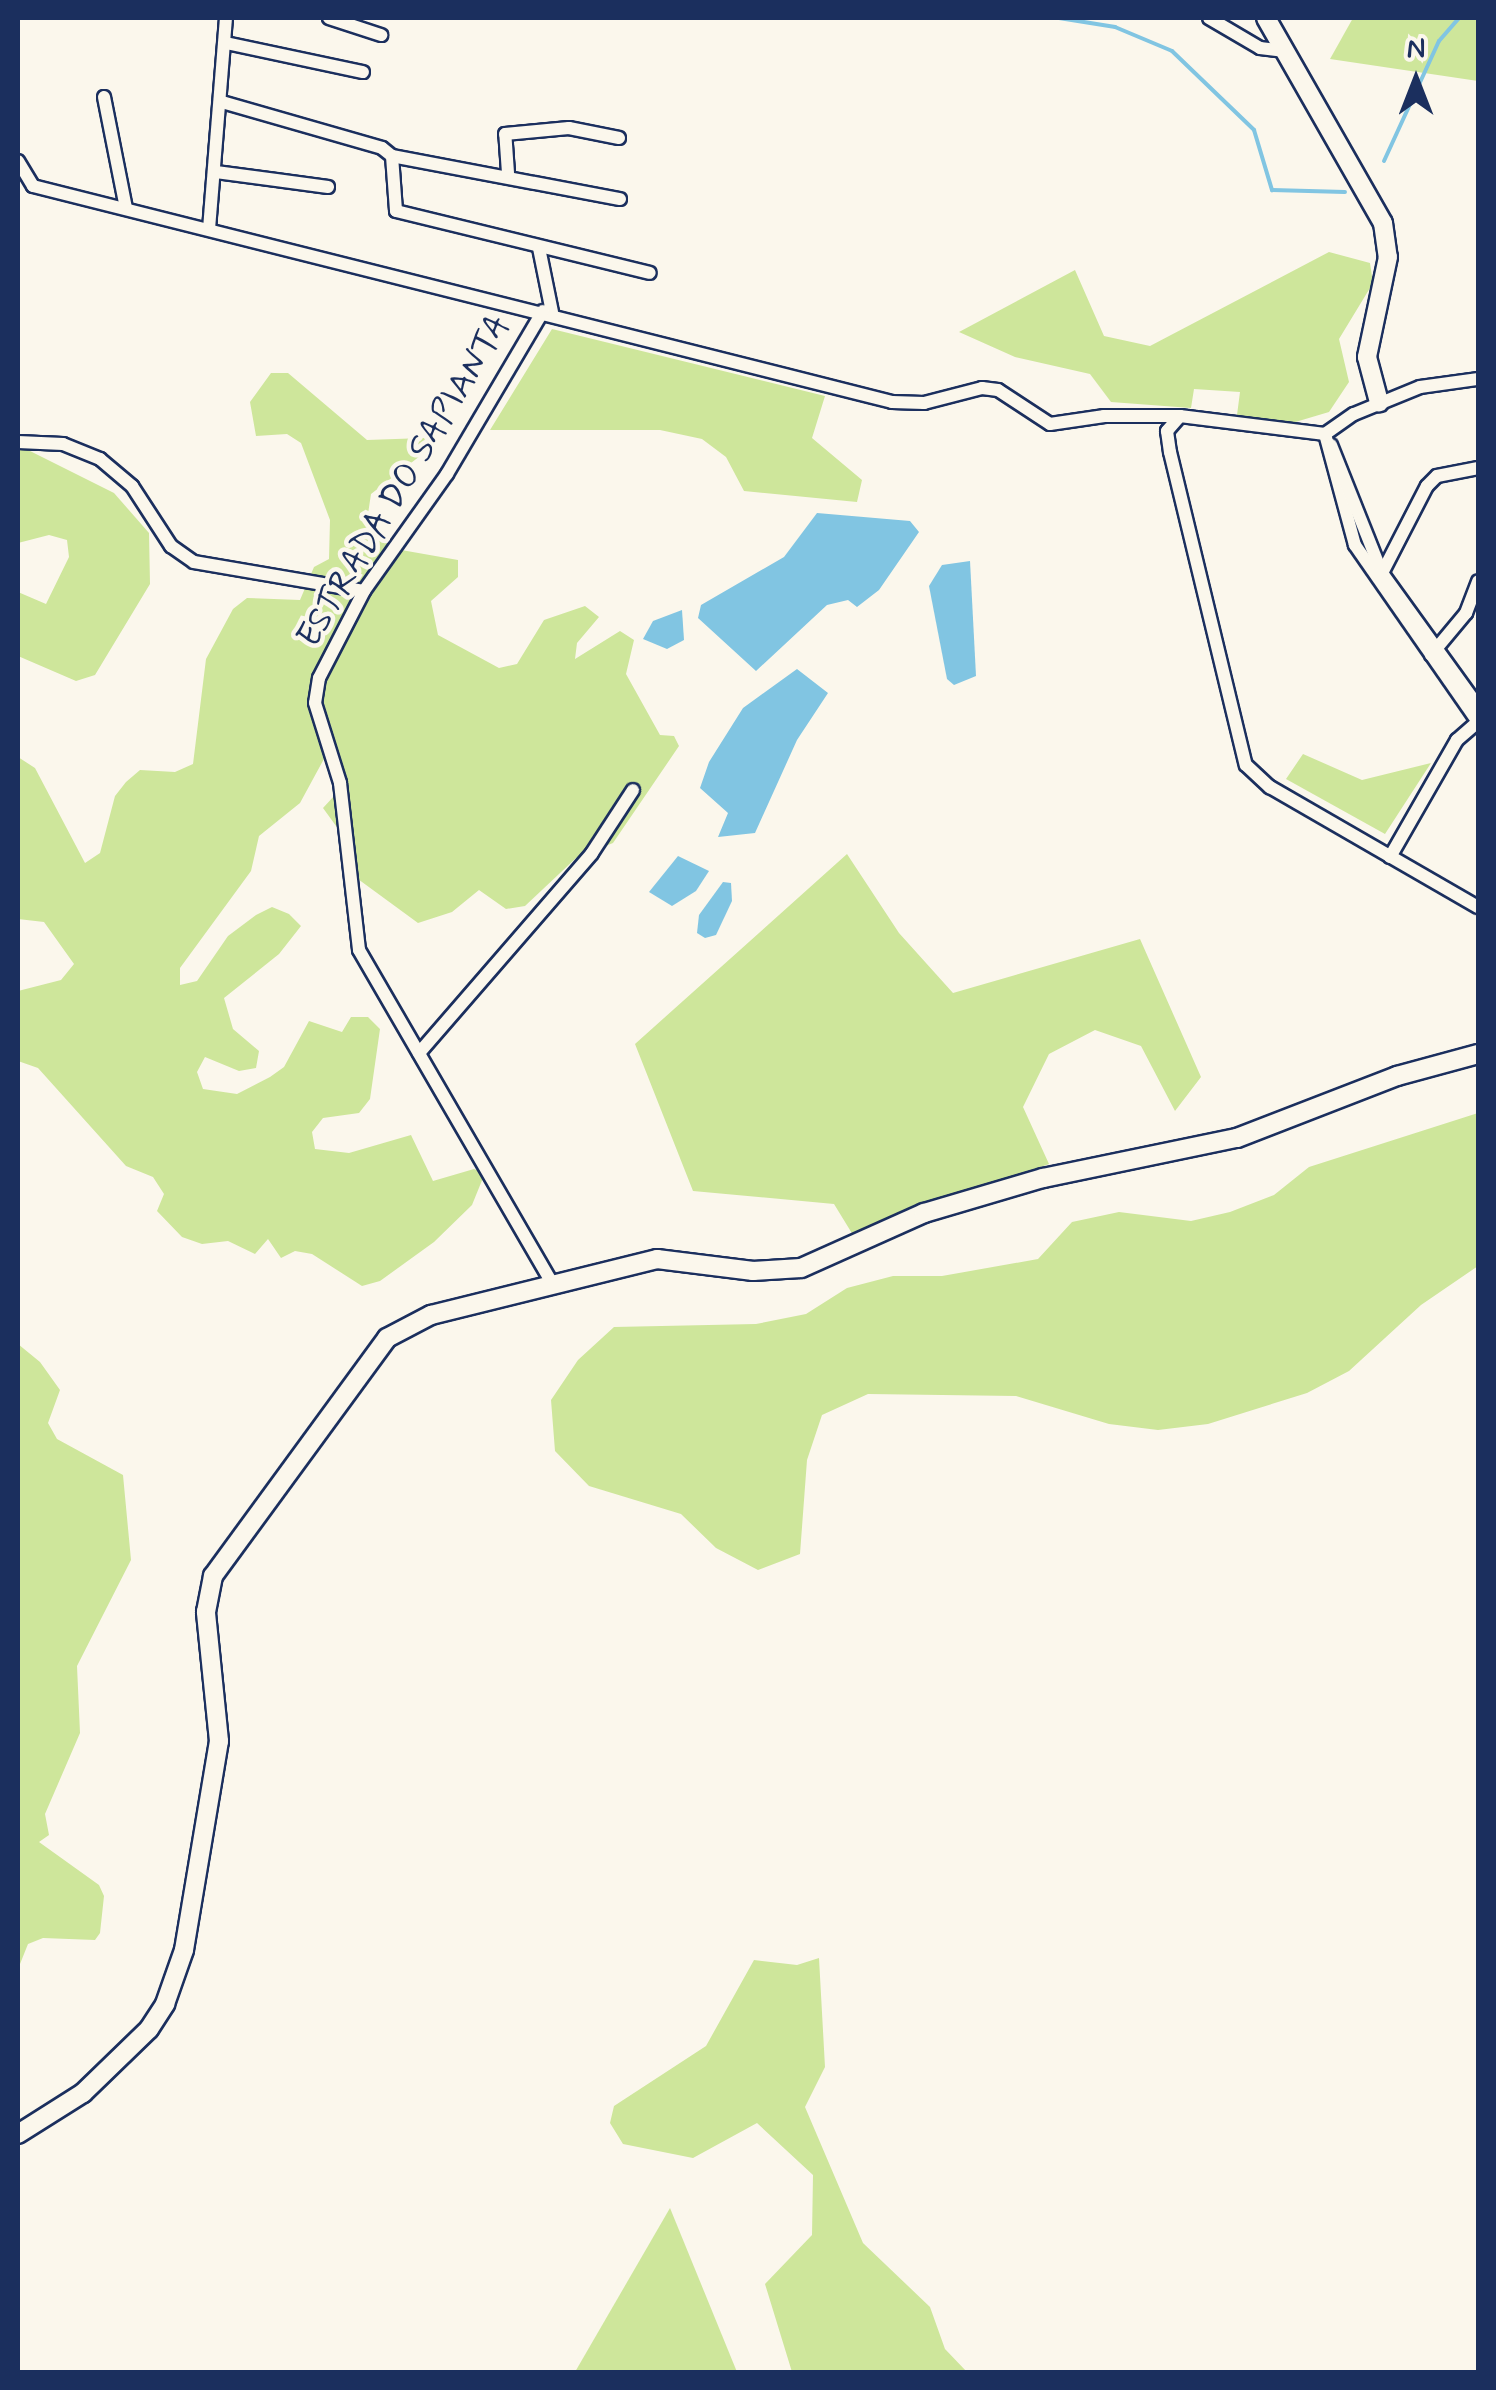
<!DOCTYPE html>
<html>
<head>
<meta charset="utf-8">
<style>
  body { margin:0 }
  #map { position:relative; width:1496px; height:2390px; overflow:hidden; background:#fbf7ec; font-family:Mynerve,sans-serif }
  div>[style] { position:absolute }
  .green>* { inset:0; background:#cee69b }
  .water>* { inset:0; background:#81c5e2 }
  .stream>* { height:4px; margin:-2px; padding:0 2px; transform-origin:2px; border-radius:2px; background:#81c5e2 }
  .roads { filter:drop-shadow(2px 0 #1b2f5e) drop-shadow(-2px 0 #1b2f5e) drop-shadow(0 2px #1b2f5e) drop-shadow(0 -2px #1b2f5e) }
  .street>* { height:12px; margin:-6px; padding:0 6px; transform-origin:6px; border-radius:6px; background:#fbf7ec }
  .secondary>* { height:18px; margin:-9px; padding:0 9px; transform-origin:9px; border-radius:9px; background:#fbf7ec }
  span { translate:-50% -50%; white-space:nowrap; text-align:center; line-height:1.15; -webkit-text-stroke:9px #fbf7ec; paint-order:stroke }
  .street-label { font-size:35px; color:#1b2f5e }
  .frame { position:absolute; inset:0; border:20px solid #1b2f5e; pointer-events:none }
  .north { position:absolute; left:1366px; top:30px; width:100px; height:100px; -webkit-text-stroke:8px #fbf7ec; paint-order:stroke; rotate:0deg; font-size:28px; font-weight:700; line-height:40px; text-align:center; color:#1b2f5e }
  .north::after { content:''; display:block; margin:auto; width:35px; height:45px; background:#1b2f5e; clip-path:polygon(50% 0,100% 100%,50% 72%,0 100%) }
</style>
</head>
<body>
<div id="map">
  <div class="green">
    <i style="clip-path:polygon(1353px 18px,1478px 18px,1478px 81px,1330px 59px)"></i>
    <i style="clip-path:polygon(1329px 252px,1370px 263px,1373px 283px,1339px 339px,1349px 382px,1329px 412px,1292px 423px,1237px 415px,1240px 392px,1194px 389px,1191px 408px,1111px 402px,1090px 374px,1015px 357px,959px 332px,1075px 270px,1104px 336px,1150px 346px)"></i>
    <i style="clip-path:polygon(552px 329px,825px 396px,812px 438px,862px 480px,857px 502px,744px 491px,726px 457px,702px 439px,660px 430px,490px 430px)"></i>
    <i style="clip-path:polygon(271px 373px,288px 373px,367px 440px,424px 438px,429px 449px,371px 494px,368px 514px,390px 548px,458px 560px,458px 577px,431px 601px,438px 635px,499px 668px,517px 664px,544px 620px,585px 606px,599px 617px,577px 643px,575px 659px,620px 631px,634px 640px,626px 674px,660px 735px,674px 736px,679px 746px,613px 843px,576px 858px,525px 906px,506px 909px,479px 890px,452px 912px,418px 923px,347px 871px,344px 837px,323px 808px,346px 783px,340px 766px,325px 757px,300px 803px,259px 836px,251px 871px,180px 968px,180px 985px,197px 981px,228px 936px,256px 915px,272px 907px,289px 914px,301px 926px,279px 954px,224px 998px,233px 1029px,259px 1051px,256px 1068px,239px 1071px,205px 1057px,197px 1072px,203px 1089px,237px 1094px,270px 1077px,284px 1067px,309px 1021px,342px 1032px,351px 1017px,368px 1017px,380px 1029px,370px 1099px,359px 1113px,323px 1118px,312px 1132px,315px 1149px,349px 1153px,411px 1135px,433px 1181px,474px 1169px,485px 1173px,472px 1205px,434px 1242px,380px 1281px,362px 1286px,312px 1254px,295px 1251px,281px 1258px,268px 1239px,255px 1254px,228px 1241px,202px 1244px,182px 1237px,157px 1211px,164px 1194px,153px 1177px,126px 1166px,38px 1068px,18px 1061px,18px 991px,61px 980px,74px 964px,44px 922px,18px 919px,18px 757px,35px 768px,85px 863px,100px 853px,115px 796px,126px 782px,140px 770px,175px 772px,193px 764px,206px 659px,233px 609px,247px 598px,300px 600px,314px 567px,329px 559px,330px 520px,301px 443px,287px 434px,256px 436px,250px 402px)"></i>
    <i style="clip-path:polygon(18px 445px,114px 493px,149px 533px,150px 584px,95px 675px,76px 681px,18px 656px,18px 592px,46px 604px,69px 557px,67px 540px,49px 535px,18px 543px)"></i>
    <i style="clip-path:polygon(1303px 754px,1362px 780px,1431px 763px,1385px 834px,1286px 779px)"></i>
    <i style="clip-path:polygon(847px 854px,899px 933px,953px 993px,1140px 939px,1201px 1077px,1175px 1111px,1141px 1046px,1095px 1030px,1049px 1054px,1023px 1107px,1049px 1164px,853px 1235px,834px 1204px,693px 1191px,635px 1044px)"></i>
    <i style="clip-path:polygon(1478px 1113px,1478px 1266px,1421px 1305px,1349px 1371px,1307px 1393px,1208px 1424px,1158px 1430px,1109px 1424px,1016px 1396px,868px 1394px,822px 1415px,807px 1460px,800px 1554px,758px 1570px,716px 1548px,681px 1514px,589px 1486px,555px 1451px,551px 1400px,578px 1360px,614px 1327px,756px 1324px,806px 1314px,847px 1288px,893px 1276px,942px 1276px,1038px 1259px,1072px 1222px,1119px 1212px,1191px 1221px,1230px 1212px,1274px 1195px,1309px 1167px)"></i>
    <i style="clip-path:polygon(18px 1344px,40px 1362px,60px 1390px,48px 1423px,57px 1439px,123px 1475px,131px 1560px,77px 1666px,80px 1733px,45px 1814px,49px 1835px,39px 1842px,99px 1885px,104px 1896px,100px 1933px,95px 1940px,43px 1938px,28px 1944px,18px 1969px)"></i>
    <i style="clip-path:polygon(819px 1958px,825px 2067px,805px 2107px,863px 2243px,930px 2307px,945px 2349px,967px 2372px,792px 2372px,765px 2284px,812px 2235px,813px 2175px,757px 2123px,693px 2158px,623px 2144px,610px 2123px,614px 2106px,706px 2046px,754px 1960px,797px 1965px)"></i>
    <i style="clip-path:polygon(670px 2208px,737px 2372px,575px 2372px)"></i>
  </div>
  <div class="water">
    <i style="clip-path:polygon(817px 513px,910px 521px,919px 532px,879px 590px,857px 607px,848px 600px,827px 605px,756px 671px,698px 618px,701px 605px,784px 557px)"></i>
    <i style="clip-path:polygon(970px 561px,976px 676px,954px 685px,947px 679px,929px 586px,942px 565px)"></i>
    <i style="clip-path:polygon(682px 610px,684px 640px,667px 649px,643px 639px,653px 621px)"></i>
    <i style="clip-path:polygon(797px 669px,828px 693px,797px 740px,755px 833px,718px 837px,728px 813px,700px 788px,709px 762px,743px 708px)"></i>
    <i style="clip-path:polygon(678px 856px,709px 871px,696px 891px,672px 906px,649px 892px)"></i>
    <i style="clip-path:polygon(723px 882px,731px 883px,732px 901px,716px 935px,705px 938px,697px 933px,699px 915px)"></i>
  </div>
  <div class="stream">
    <i style="left:1059px;top:18px;width:57px;rotate:9.1deg"></i>
    <i style="left:1115px;top:27px;width:62px;rotate:22.8deg"></i>
    <i style="left:1172px;top:51px;width:114px;rotate:43.9deg"></i>
    <i style="left:1254px;top:130px;width:63px;rotate:73.3deg"></i>
    <i style="left:1272px;top:190px;width:73px;rotate:1.6deg"></i>
    <i style="left:1384px;top:161px;width:132px;rotate:-65.4deg"></i>
    <i style="left:1439px;top:41px;width:30px;rotate:-49deg"></i>
  </div>
  <div class="roads">
    <div class="street">
      <i style="left:329px;top:18px;width:55px;rotate:18.1deg"></i>
      <i style="left:1209px;top:18px;width:59px;rotate:30.5deg"></i>
      <i style="left:1260px;top:48px;width:23px;rotate:7deg"></i>
      <i style="left:226px;top:43px;width:140px;rotate:12deg"></i>
      <i style="left:104px;top:97px;width:113px;rotate:78.8deg"></i>
      <i style="left:222px;top:102px;width:166px;rotate:16deg"></i>
      <i style="left:382px;top:148px;width:13px;rotate:39deg"></i>
      <i style="left:392px;top:156px;width:55px;rotate:85.8deg"></i>
      <i style="left:396px;top:211px;width:261px;rotate:13.7deg"></i>
      <i style="left:392px;top:156px;width:232px;rotate:10.7deg"></i>
      <i style="left:18px;top:161px;width:29px;rotate:59deg"></i>
      <i style="left:33px;top:186px;width:886px;rotate:14.11deg"></i>
      <i style="left:892px;top:402px;width:32px;rotate:2deg"></i>
      <i style="left:924px;top:403px;width:60px;rotate:-14.5deg"></i>
      <i style="left:982px;top:388px;width:16px;rotate:7deg"></i>
      <i style="left:998px;top:390px;width:62px;rotate:33.2deg"></i>
      <i style="left:1050px;top:424px;width:55px;rotate:-8.4deg"></i>
      <i style="left:1104px;top:416px;width:76px"></i>
      <i style="left:1180px;top:416px;width:146px;rotate:7.1deg"></i>
      <i style="left:216px;top:172px;width:113px;rotate:7.6deg"></i>
      <i style="left:508px;top:173px;width:39px;rotate:-94deg"></i>
      <i style="left:505px;top:134px;width:64px;rotate:-5.4deg"></i>
      <i style="left:569px;top:128px;width:51px;rotate:11.3deg"></i>
      <i style="left:209px;top:229px;width:212px;rotate:-85.4deg"></i>
      <i style="left:539px;top:248px;width:65px;rotate:78.5deg"></i>
      <i style="left:543px;top:311px;width:189px;rotate:120.5deg"></i>
      <i style="left:447px;top:474px;width:143px;rotate:125.4deg"></i>
      <i style="left:364px;top:591px;width:98px;rotate:117.3deg"></i>
      <i style="left:319px;top:678px;width:25px;rotate:99deg"></i>
      <i style="left:315px;top:703px;width:84px;rotate:72.6deg"></i>
      <i style="left:340px;top:783px;width:168px;rotate:83.5deg"></i>
      <i style="left:359px;top:950px;width:386px;rotate:59.9deg"></i>
      <i style="left:1180px;top:416px;width:20px;rotate:131deg"></i>
      <i style="left:1167px;top:431px;width:21px;rotate:82deg"></i>
      <i style="left:1170px;top:452px;width:322px;rotate:76.4deg"></i>
      <i style="left:1246px;top:765px;width:33px;rotate:43deg"></i>
      <i style="left:1270px;top:787px;width:240px;rotate:30deg"></i>
      <i style="left:1325px;top:434px;width:115px;rotate:74.9deg"></i>
      <i style="left:1355px;top:545px;width:216px;rotate:55.2deg"></i>
      <i style="left:1325px;top:434px;width:35px;rotate:-35deg"></i>
      <i style="left:1354px;top:414px;width:71px;rotate:-22.2deg"></i>
      <i style="left:1420px;top:387px;width:59px;rotate:-7.9deg"></i>
      <i style="left:18px;top:442px;width:45px;rotate:2.5deg"></i>
      <i style="left:63px;top:444px;width:40px;rotate:22deg"></i>
      <i style="left:100px;top:459px;width:42px;rotate:40.2deg"></i>
      <i style="left:132px;top:486px;width:72px;rotate:57deg"></i>
      <i style="left:171px;top:546px;width:28px;rotate:35deg"></i>
      <i style="left:194px;top:562px;width:172px;rotate:9.7deg"></i>
      <i style="left:1331px;top:445px;width:138px;rotate:68.3deg"></i>
      <i style="left:1382px;top:573px;width:164px;rotate:54.2deg"></i>
      <i style="left:1380px;top:577px;width:102px;rotate:-62.7deg"></i>
      <i style="left:1427px;top:486px;width:14px;rotate:-45deg"></i>
      <i style="left:1437px;top:476px;width:42px;rotate:-11deg"></i>
      <i style="left:1431px;top:655px;width:55px;rotate:-50.2deg"></i>
      <i style="left:1466px;top:613px;width:34px;rotate:-69deg"></i>
      <i style="left:1390px;top:857px;width:135px;rotate:-60.2deg"></i>
      <i style="left:1457px;top:740px;width:28px;rotate:-41deg"></i>
      <i style="left:419px;top:1053px;width:264px;rotate:-49.1deg"></i>
      <i style="left:592px;top:853px;width:75px;rotate:-56.9deg"></i>
    </div>
    <div class="secondary">
      <i style="left:1266px;top:18px;width:236px;rotate:60.3deg"></i>
      <i style="left:1383px;top:223px;width:34px;rotate:82deg"></i>
      <i style="left:1388px;top:257px;width:102px;rotate:101.9deg"></i>
      <i style="left:1367px;top:357px;width:47px;rotate:75.1deg"></i>
      <i style="left:18px;top:2134px;width:77px;rotate:-32.2deg"></i>
      <i style="left:83px;top:2093px;width:92px;rotate:-44.1deg"></i>
      <i style="left:149px;top:2029px;width:30px;rotate:-57deg"></i>
      <i style="left:165px;top:2004px;width:57px;rotate:-70.6deg"></i>
      <i style="left:184px;top:1950px;width:212px;rotate:-80.5deg"></i>
      <i style="left:219px;top:1741px;width:130px;rotate:-95.8deg"></i>
      <i style="left:206px;top:1612px;width:37px;rotate:-79deg"></i>
      <i style="left:213px;top:1576px;width:295px;rotate:-53.8deg"></i>
      <i style="left:387px;top:1338px;width:50px;rotate:-27.6deg"></i>
      <i style="left:431px;top:1315px;width:233px;rotate:-13.9deg"></i>
      <i style="left:657px;top:1259px;width:97px;rotate:7.1deg"></i>
      <i style="left:753px;top:1271px;width:48px;rotate:-3.6deg"></i>
      <i style="left:801px;top:1268px;width:135px;rotate:-24.1deg"></i>
      <i style="left:924px;top:1213px;width:124px;rotate:-16.4deg"></i>
      <i style="left:1043px;top:1178px;width:198px;rotate:-11.7deg"></i>
      <i style="left:1237px;top:1138px;width:172px;rotate:-21.2deg"></i>
      <i style="left:1397px;top:1076px;width:84px;rotate:-15.2deg"></i>
    </div>
  </div>
  <div class="street-label">
    <span style="left:404px;top:481px;rotate:-59deg">ESTRADA DO SAPIANTA</span>
  </div>
  <div class="frame"></div>
  <div class="north">N</div>
</div>
</body>
</html>
